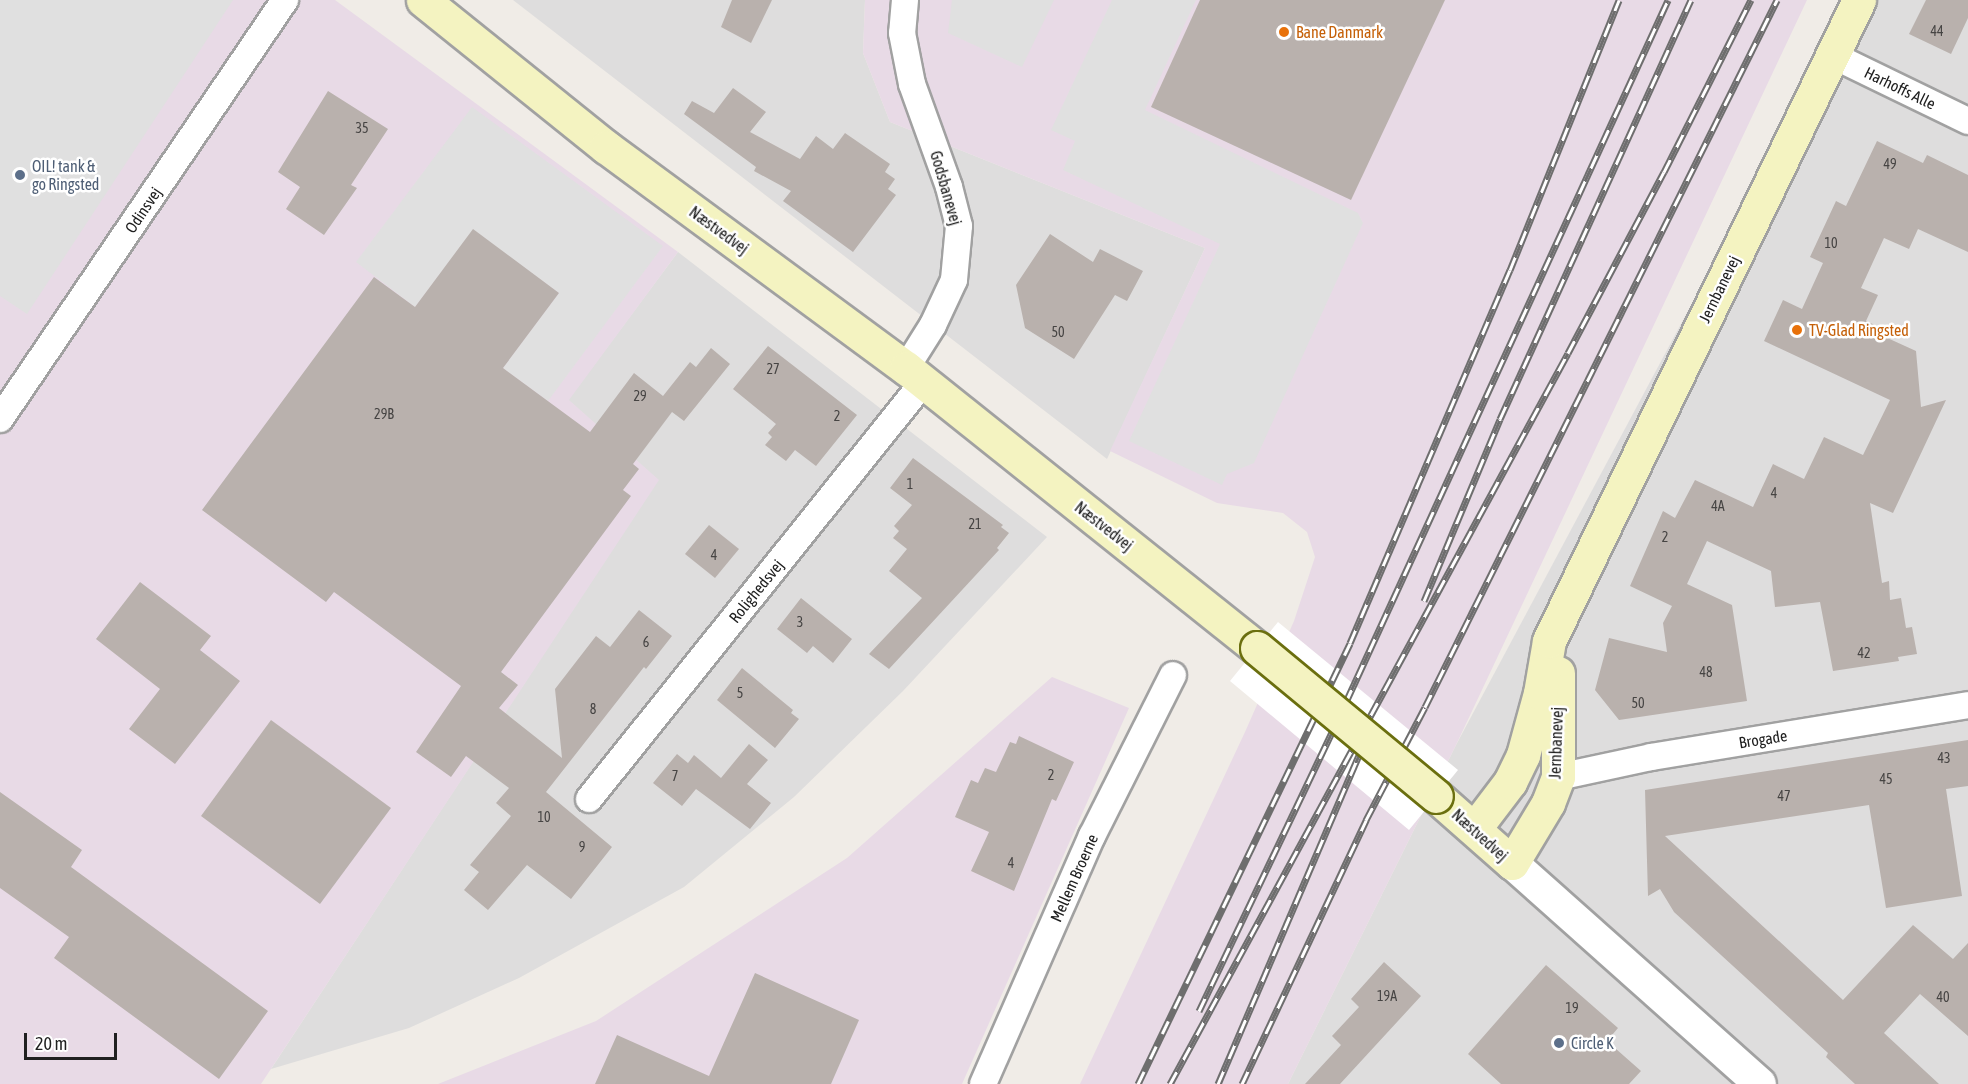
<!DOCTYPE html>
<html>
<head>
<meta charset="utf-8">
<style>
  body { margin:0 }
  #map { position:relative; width:1968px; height:1084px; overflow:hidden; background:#f0ece7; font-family:"Asap Condensed",sans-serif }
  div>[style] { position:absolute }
  .residential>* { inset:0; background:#dedddd }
  .industrial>* { inset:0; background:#e8dae6 }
  .parking>* { inset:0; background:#e0e0e0 }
  .pier>* { inset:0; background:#fff }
  .building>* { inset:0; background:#b9b1ad }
  .roads { filter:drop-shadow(2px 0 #a1a1a1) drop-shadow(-2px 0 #a1a1a1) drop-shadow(0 2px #a1a1a1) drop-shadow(0 -2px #a1a1a1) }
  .minor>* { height:26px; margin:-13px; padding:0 13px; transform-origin:13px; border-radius:13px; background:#fff }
  .tertiary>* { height:32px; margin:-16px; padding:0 16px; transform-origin:16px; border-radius:16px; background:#fff }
  .secondary>* { height:33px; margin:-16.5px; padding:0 16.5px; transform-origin:16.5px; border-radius:16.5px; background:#f4f3c1 }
  .rail>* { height:7px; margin-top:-3.5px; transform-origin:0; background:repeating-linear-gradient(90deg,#fff 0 14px,#6e6e6e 0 28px); box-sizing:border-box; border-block:2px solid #6e6e6e }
  .bridges { filter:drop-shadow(2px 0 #6b6f0f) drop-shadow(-2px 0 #6b6f0f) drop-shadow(0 2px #6b6f0f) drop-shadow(0 -2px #6b6f0f) }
  .secondary-bridge>* { height:33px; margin:-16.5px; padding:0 16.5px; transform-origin:16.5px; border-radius:16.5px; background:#f4f3c1 }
  .dots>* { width:16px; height:16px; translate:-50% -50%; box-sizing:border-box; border:3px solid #fff; border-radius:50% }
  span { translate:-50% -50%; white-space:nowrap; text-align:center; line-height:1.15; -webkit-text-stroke:5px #fff; paint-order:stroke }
  .number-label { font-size:14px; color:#464443 }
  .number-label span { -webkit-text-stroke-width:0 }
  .food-label { font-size:16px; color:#c56008 }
  .left { translate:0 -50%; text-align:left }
  .street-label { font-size:16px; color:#202020 }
  .service-label { font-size:16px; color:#4e5e75 }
  .scale { position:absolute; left:24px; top:1033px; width:93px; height:27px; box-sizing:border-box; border:3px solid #202020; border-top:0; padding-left:8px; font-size:18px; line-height:21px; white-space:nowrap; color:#202020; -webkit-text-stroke:4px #fff; paint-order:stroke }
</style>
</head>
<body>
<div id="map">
  <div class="residential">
    <i style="clip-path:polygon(513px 0,865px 0,863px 53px,890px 122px,1205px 248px,1107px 459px)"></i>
    <i style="clip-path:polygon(1854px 0,1968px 0,1968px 1084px,1288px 1084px,1456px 745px)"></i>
    <i style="clip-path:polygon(678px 252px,1047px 537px,903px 691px,794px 797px,684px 887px,519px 978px,409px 1028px,271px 1069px,658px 480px,568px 400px)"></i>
  </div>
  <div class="industrial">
    <i style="clip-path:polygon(0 0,335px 0,678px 252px,569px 400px,659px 480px,261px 1084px,0 1084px)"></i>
    <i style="clip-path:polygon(865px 0,1807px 0,1456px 745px,1288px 1084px,1080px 1084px,1245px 732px,1294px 621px,1315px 557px,1307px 532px,1283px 513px,1217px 503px,1110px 451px,1205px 248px,890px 122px,863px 53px)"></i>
    <i style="clip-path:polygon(1052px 677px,1129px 708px,962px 1084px,438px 1084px,596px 1021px,847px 858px)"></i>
  </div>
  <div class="parking">
    <i style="clip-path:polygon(0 0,233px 0,27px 314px,0 296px)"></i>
    <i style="clip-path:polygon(952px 0,1054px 0,1022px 67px,948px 33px)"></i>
    <i style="clip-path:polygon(1112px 0,1196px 0,1145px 110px,1358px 213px,1363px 223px,1254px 463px,1227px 474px,1222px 485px,1129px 441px,1220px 244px,1063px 170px,1075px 141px,1051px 130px)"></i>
    <i style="clip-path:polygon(472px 107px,663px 246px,548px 401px,503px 368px,559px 293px,473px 230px,415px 307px,356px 262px)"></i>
  </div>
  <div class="pier">
    <i style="clip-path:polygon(1278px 622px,1458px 770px,1409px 830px,1230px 681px)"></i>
  </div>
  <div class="building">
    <i style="clip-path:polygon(732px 0,772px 0,751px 43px,721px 27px)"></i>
    <i style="clip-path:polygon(1200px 0,1445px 0,1351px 200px,1151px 107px)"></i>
    <i style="clip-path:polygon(1926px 0,1968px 0,1968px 18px,1951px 54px,1909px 34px)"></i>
    <i style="clip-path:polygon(733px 88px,766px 112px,750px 132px,800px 159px,816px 136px,833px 149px,845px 133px,890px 164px,885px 172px,895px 179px,888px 189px,896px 195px,853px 252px,783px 201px,791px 191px,754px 171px,756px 167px,684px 114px,692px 101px,714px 113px)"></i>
    <i style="clip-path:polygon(328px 91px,388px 129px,351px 185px,357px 188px,324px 235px,286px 209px,300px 187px,278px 172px)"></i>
    <i style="clip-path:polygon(1877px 141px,1923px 163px,1927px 155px,1968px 175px,1968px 252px,1918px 229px,1909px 249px,1884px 238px,1861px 288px,1878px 295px,1866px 321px,1886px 330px,1883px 336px,1916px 351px,1921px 407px,1946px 400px,1893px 513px,1870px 503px,1882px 583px,1889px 581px,1890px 600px,1901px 598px,1906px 628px,1912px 627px,1917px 654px,1898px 657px,1899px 661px,1833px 671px,1820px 602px,1775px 607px,1771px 571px,1707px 541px,1687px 584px,1732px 605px,1747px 701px,1619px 720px,1595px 690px,1609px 638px,1667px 652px,1663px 623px,1672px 606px,1630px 586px,1663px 511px,1675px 518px,1695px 480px,1753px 507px,1773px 464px,1804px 479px,1824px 437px,1863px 455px,1890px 400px,1764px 341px,1783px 300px,1802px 309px,1823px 263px,1810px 257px,1836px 201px,1846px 206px)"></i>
    <i style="clip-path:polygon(473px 229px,559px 293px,503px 368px,590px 432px,634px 373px,663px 396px,690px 362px,696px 367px,711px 348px,730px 364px,684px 421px,672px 412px,633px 464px,639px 469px,623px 490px,631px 496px,501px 672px,518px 685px,499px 708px,562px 758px,555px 689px,596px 636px,610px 647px,639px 610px,672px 636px,646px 669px,644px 667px,546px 792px,612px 847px,571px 899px,527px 865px,488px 910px,464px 890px,479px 872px,470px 865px,511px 816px,496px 803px,509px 788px,466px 756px,451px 777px,416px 752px,461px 686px,334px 592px,326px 602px,202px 510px,374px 277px,415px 307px)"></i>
    <i style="clip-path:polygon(1050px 234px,1093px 262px,1100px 249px,1143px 271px,1127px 301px,1115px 295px,1074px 359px,1025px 328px,1016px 285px)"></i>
    <i style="clip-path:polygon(768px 346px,857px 415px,816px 466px,795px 450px,786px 461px,765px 445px,772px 437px,768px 433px,776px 424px,733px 389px)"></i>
    <i style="clip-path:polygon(913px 458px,1003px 525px,1001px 527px,1009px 533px,997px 548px,999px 550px,889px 669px,869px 654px,922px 598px,889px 571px,907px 549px,893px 538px,899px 531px,894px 526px,912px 505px,890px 488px)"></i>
    <i style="clip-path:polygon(709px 525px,739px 549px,715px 578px,685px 554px)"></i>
    <i style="clip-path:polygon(140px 582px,211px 636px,200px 650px,240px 681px,175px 764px,129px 729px,160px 689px,96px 639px)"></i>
    <i style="clip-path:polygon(801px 598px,852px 639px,833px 663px,813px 646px,807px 653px,777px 629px)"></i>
    <i style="clip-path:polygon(742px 668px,793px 710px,791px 713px,799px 719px,775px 748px,717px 700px)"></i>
    <i style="clip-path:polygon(271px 720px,391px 808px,320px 904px,201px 816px)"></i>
    <i style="clip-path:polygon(1019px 736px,1074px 762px,1056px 801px,1052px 799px,1014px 891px,971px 871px,989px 832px,955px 817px,971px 780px,978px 783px,985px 768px,996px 772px,1010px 742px,1016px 744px)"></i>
    <i style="clip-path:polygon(1968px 740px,1968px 786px,1946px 789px,1962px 896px,1886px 908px,1869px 805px,1665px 836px,1843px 1000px,1913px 925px,1953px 959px,1968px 943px,1968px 1036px,1920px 994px,1884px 1033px,1939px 1084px,1855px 1084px,1826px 1057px,1828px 1053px,1674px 912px,1660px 889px,1648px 896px,1645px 790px)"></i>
    <i style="clip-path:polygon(749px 744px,768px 760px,747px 784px,771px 803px,750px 829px,696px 789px,682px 806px,653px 783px,677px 754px,688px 763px,694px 755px,721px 778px)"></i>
    <i style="clip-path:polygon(0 792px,82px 850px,71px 867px,268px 1011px,219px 1079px,54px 958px,69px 937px,0 888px)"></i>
    <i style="clip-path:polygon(1384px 962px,1421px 996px,1340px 1084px,1305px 1084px,1341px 1045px,1332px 1036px,1359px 1007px,1351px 999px)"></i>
    <i style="clip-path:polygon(1546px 965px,1618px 1028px,1607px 1041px,1641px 1071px,1629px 1084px,1501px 1084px,1468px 1054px)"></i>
    <i style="clip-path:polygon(755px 973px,859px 1020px,831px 1084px,595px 1084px,617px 1035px,709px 1076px)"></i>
  </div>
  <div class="roads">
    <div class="minor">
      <i style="left:905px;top:0;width:33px;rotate:95deg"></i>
      <i style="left:902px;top:33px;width:52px;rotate:78.9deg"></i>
      <i style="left:912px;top:84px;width:109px;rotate:70.2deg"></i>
      <i style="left:949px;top:187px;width:40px;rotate:75.6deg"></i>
      <i style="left:959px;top:226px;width:54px;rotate:95.3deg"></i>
      <i style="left:954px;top:280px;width:50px;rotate:115deg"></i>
      <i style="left:933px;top:325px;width:51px;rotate:122.1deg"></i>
      <i style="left:1832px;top:55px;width:151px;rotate:25.9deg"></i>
      <i style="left:0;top:419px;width:507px;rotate:-55.78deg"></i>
      <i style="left:1558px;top:777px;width:95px;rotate:-12.1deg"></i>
      <i style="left:1651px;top:757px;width:321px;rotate:-9.3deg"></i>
      <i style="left:589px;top:799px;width:532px;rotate:-51.26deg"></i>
      <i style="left:983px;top:1084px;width:271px;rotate:-66.3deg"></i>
      <i style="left:1092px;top:836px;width:180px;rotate:-63.3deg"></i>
    </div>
    <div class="tertiary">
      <i style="left:1512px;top:863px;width:332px;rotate:41.7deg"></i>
    </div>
    <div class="secondary">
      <i style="left:423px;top:0;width:235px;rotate:38.8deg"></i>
      <i style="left:606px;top:147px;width:373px;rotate:36.4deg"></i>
      <i style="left:906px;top:368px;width:449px;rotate:38.6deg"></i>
      <i style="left:1436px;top:796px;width:101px;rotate:41.4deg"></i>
      <i style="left:1512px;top:863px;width:70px;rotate:-59deg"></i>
      <i style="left:1548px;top:803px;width:28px;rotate:-69deg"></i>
      <i style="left:1558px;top:777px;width:104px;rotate:-90deg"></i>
      <i style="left:1475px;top:828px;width:58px;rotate:-52.7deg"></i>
      <i style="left:1510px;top:782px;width:30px;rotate:-64deg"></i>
      <i style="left:1523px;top:755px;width:64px;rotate:-74.7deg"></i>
      <i style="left:1540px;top:693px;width:53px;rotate:-80.2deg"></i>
      <i style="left:1549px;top:641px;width:712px;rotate:-64.19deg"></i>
    </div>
  </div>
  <div class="rail">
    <i style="left:1424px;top:601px;width:197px;rotate:-67.3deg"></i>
    <i style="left:1500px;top:419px;width:460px;rotate:-65.5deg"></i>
    <i style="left:1199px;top:1011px;width:314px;rotate:-64.5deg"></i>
    <i style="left:1334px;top:728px;width:801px;rotate:-65.35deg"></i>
    <i style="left:1138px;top:1084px;width:489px;rotate:-64.3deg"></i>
    <i style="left:1350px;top:643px;width:406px;rotate:-66.8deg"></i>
    <i style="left:1510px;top:270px;width:291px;rotate:-68deg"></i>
    <i style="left:1170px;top:1084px;width:832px;rotate:-61.43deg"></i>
    <i style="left:1568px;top:353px;width:205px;rotate:-62.1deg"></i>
    <i style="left:1664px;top:172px;width:193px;rotate:-63.2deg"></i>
    <i style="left:1218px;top:1084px;width:381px;rotate:-66.8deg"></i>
    <i style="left:1242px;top:1084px;width:292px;rotate:-64.8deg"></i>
    <i style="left:1366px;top:820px;width:127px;rotate:-62.4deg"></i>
    <i style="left:1425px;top:707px;width:790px;rotate:-63.53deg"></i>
  </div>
  <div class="bridges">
    <div class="secondary-bridge">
      <i style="left:1257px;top:648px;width:232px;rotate:39.6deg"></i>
    </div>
  </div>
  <div class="dots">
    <i style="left:1284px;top:32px;background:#e8710a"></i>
    <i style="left:20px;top:175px;background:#5c6f8a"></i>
    <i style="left:1797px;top:330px;background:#e8710a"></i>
    <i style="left:1559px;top:1043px;background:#5c6f8a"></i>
  </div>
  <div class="number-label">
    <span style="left:1937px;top:31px">44</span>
    <span style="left:362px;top:128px">35</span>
    <span style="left:1890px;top:164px">49</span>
    <span style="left:1831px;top:243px">10</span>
    <span style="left:1058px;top:332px">50</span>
    <span style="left:773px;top:369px">27</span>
    <span style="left:640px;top:396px">29</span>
    <span style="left:384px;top:414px">29B</span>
    <span style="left:837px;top:416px">2</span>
    <span style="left:910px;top:484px">1</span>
    <span style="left:1774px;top:493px">4</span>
    <span style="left:1718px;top:506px">4A</span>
    <span style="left:975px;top:524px">21</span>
    <span style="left:1665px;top:537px">2</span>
    <span style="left:714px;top:555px">4</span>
    <span style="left:800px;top:622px">3</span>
    <span style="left:646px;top:642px">6</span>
    <span style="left:1864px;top:653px">42</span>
    <span style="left:1706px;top:672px">48</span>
    <span style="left:740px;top:693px">5</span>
    <span style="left:1638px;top:703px">50</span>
    <span style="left:593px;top:709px">8</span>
    <span style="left:1944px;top:758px">43</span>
    <span style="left:1051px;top:775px">2</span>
    <span style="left:675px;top:776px">7</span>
    <span style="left:1886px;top:779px">45</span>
    <span style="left:1784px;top:796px">47</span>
    <span style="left:544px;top:817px">10</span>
    <span style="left:582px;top:847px">9</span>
    <span style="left:1011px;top:863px">4</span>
    <span style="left:1387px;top:996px">19A</span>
    <span style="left:1943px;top:997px">40</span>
    <span style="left:1572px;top:1008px">19</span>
  </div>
  <div class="food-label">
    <span class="left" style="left:1296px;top:32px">Bane Danmark</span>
    <span class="left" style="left:1809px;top:330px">TV-Glad Ringsted</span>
  </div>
  <div class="street-label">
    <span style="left:1900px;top:88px;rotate:26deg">Harhoffs Alle</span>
    <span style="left:946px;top:188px;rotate:74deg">Godsbanevej</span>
    <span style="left:143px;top:210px;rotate:-56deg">Odinsvej</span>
    <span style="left:719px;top:230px;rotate:36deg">Næstvedvej</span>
    <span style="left:1719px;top:289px;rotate:-64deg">Jernbanevej</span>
    <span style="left:1104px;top:526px;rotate:38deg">Næstvedvej</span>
    <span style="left:756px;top:591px;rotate:-51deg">Rolighedsvej</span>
    <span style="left:1763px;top:739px;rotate:-9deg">Brogade</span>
    <span style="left:1556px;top:743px;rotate:-88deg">Jernbanevej</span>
    <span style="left:1480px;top:835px;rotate:42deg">Næstvedvej</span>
    <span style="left:1074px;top:878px;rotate:-66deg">Mellem Broerne</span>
  </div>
  <div class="service-label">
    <span class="left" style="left:32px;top:175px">OIL! tank &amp;<br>go Ringsted</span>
    <span class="left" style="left:1571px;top:1043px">Circle K</span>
  </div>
  <div class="scale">20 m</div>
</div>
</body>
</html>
